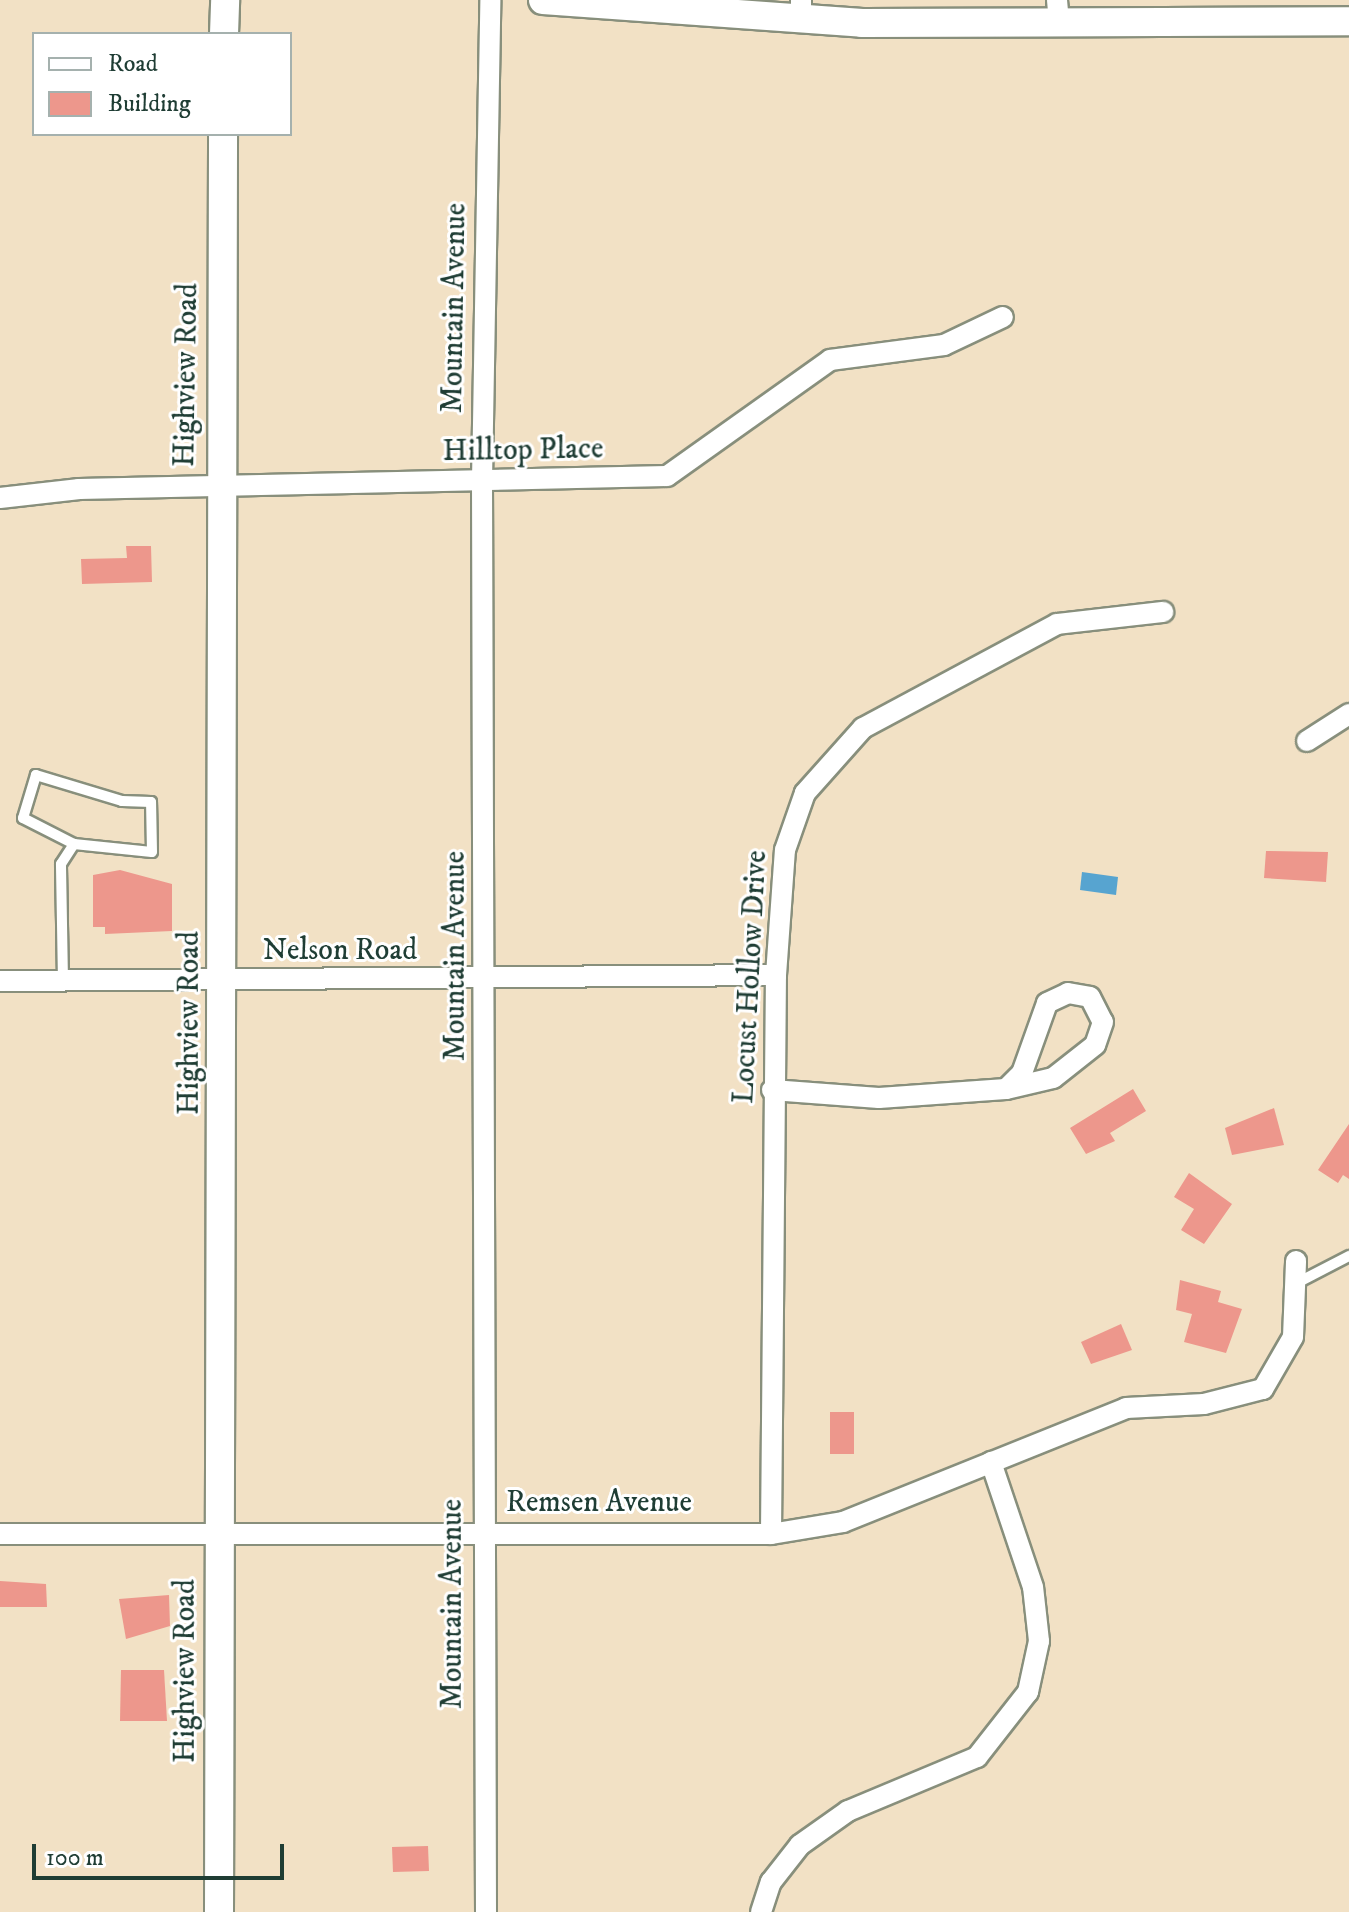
<!DOCTYPE html>
<html>
<head>
<meta charset="utf-8">
<style>
  body { margin:0 }
  #map { position:relative; width:1349px; height:1912px; overflow:hidden; background:#f2e1c5; font-family:"IM FELL DW Pica",serif }
  div>[style] { position:absolute }
  .water>* { inset:0; background:#57a4d0 }
  .building>* { inset:0; background:#ed978c }
  .roads { filter:drop-shadow(2px 0 #888f7c) drop-shadow(-2px 0 #888f7c) drop-shadow(0 2px #888f7c) drop-shadow(0 -2px #888f7c) }
  .lane>* { height:10px; margin:-5px; padding:0 5px; transform-origin:5px; border-radius:5px; background:#fff }
  .street>* { height:20px; margin:-10px; padding:0 10px; transform-origin:10px; border-radius:10px; background:#fff }
  .secondary>* { height:28px; margin:-14px; padding:0 14px; transform-origin:14px; border-radius:14px; background:#fff }
  span { translate:-50% -50%; white-space:nowrap; text-align:center; line-height:1.15; -webkit-text-stroke:6px #fff; paint-order:stroke }
  .street-label { font-size:30px; color:#1f3d34 }
  .legend { position:absolute; left:32px; top:32px; width:260px; height:104px; box-sizing:border-box; background:#fff; border:2px solid #a5b1ae; margin:0; padding:10px 14px; list-style:none; font-size:24px; color:#1f3d34 }
  .legend li { display:flex; align-items:center; gap:16px; height:40px }
  .legend b { width:40px; border:2px solid #a5b1ae }
  .scale { position:absolute; left:32px; top:1844px; width:252px; height:36px; box-sizing:border-box; border:4px solid #1f3d34; border-top:0; padding-left:10px; font-size:24px; line-height:28px; white-space:nowrap; color:#1f3d34; -webkit-text-stroke:6px #fff; paint-order:stroke }
</style>
</head>
<body>
<div id="map">
  <div class="water">
    <i style="clip-path:polygon(1082px 872px,1118px 877px,1116px 895px,1080px 890px)"></i>
  </div>
  <div class="building">
    <i style="clip-path:polygon(126px 546px,151px 546px,152px 582px,82px 584px,81px 559px,127px 558px)"></i>
    <i style="clip-path:polygon(1266px 851px,1328px 852px,1326px 882px,1264px 878px)"></i>
    <i style="clip-path:polygon(120px 870px,172px 884px,172px 931px,105px 934px,105px 927px,93px 927px,93px 875px)"></i>
    <i style="clip-path:polygon(1133px 1089px,1146px 1111px,1110px 1133px,1115px 1141px,1086px 1154px,1070px 1128px)"></i>
    <i style="clip-path:polygon(1274px 1108px,1284px 1145px,1232px 1155px,1225px 1128px)"></i>
    <i style="clip-path:polygon(1349px 1124px,1349px 1179px,1343px 1175px,1338px 1183px,1318px 1170px)"></i>
    <i style="clip-path:polygon(1189px 1173px,1232px 1204px,1204px 1244px,1181px 1230px,1194px 1209px,1174px 1197px)"></i>
    <i style="clip-path:polygon(1180px 1280px,1221px 1291px,1218px 1302px,1242px 1309px,1226px 1353px,1184px 1342px,1192px 1314px,1176px 1310px)"></i>
    <i style="clip-path:polygon(1121px 1324px,1132px 1350px,1091px 1364px,1081px 1342px)"></i>
    <i style="clip-path:polygon(830px 1412px,854px 1412px,854px 1454px,830px 1454px)"></i>
    <i style="clip-path:polygon(0 1581px,46px 1584px,47px 1607px,0 1607px)"></i>
    <i style="clip-path:polygon(169px 1595px,170px 1626px,126px 1639px,119px 1599px)"></i>
    <i style="clip-path:polygon(121px 1670px,164px 1670px,167px 1721px,120px 1721px)"></i>
    <i style="clip-path:polygon(428px 1846px,429px 1871px,393px 1872px,392px 1847px)"></i>
  </div>
  <div class="roads">
    <div class="lane">
      <i style="left:63px;top:981px;width:117px;rotate:-91deg"></i>
      <i style="left:61px;top:864px;width:24px;rotate:-57deg"></i>
      <i style="left:74px;top:844px;width:78px;rotate:5.9deg"></i>
      <i style="left:152px;top:852px;width:50px;rotate:-91.1deg"></i>
      <i style="left:151px;top:802px;width:29px;rotate:-178deg"></i>
      <i style="left:122px;top:801px;width:90px;rotate:-163.2deg"></i>
      <i style="left:36px;top:775px;width:45px;rotate:106.8deg"></i>
      <i style="left:23px;top:818px;width:57px;rotate:27deg"></i>
      <i style="left:1295px;top:1284px;width:61px;rotate:-27.4deg"></i>
    </div>
    <div class="street">
      <i style="left:801px;top:0;width:20px;rotate:90deg"></i>
      <i style="left:1057px;top:0;width:25px;rotate:85deg"></i>
      <i style="left:0;top:498px;width:80px;rotate:-6.5deg"></i>
      <i style="left:79px;top:489px;width:588px;rotate:-1.27deg"></i>
      <i style="left:667px;top:476px;width:200px;rotate:-35.4deg"></i>
      <i style="left:830px;top:360px;width:115px;rotate:-7.5deg"></i>
      <i style="left:944px;top:345px;width:65px;rotate:-25.4deg"></i>
      <i style="left:1307px;top:741px;width:50px;rotate:-32.7deg"></i>
      <i style="left:0;top:981px;width:776px;rotate:-0.44deg"></i>
      <i style="left:772px;top:1090px;width:107px;rotate:4.3deg"></i>
      <i style="left:879px;top:1098px;width:127px;rotate:-4.1deg"></i>
      <i style="left:1006px;top:1089px;width:23px;rotate:-45deg"></i>
      <i style="left:1022px;top:1073px;width:74px;rotate:-70.3deg"></i>
      <i style="left:1047px;top:1003px;width:23px;rotate:-25deg"></i>
      <i style="left:1068px;top:993px;width:22px;rotate:10deg"></i>
      <i style="left:1090px;top:997px;width:28px;rotate:63deg"></i>
      <i style="left:1103px;top:1022px;width:24px;rotate:109deg"></i>
      <i style="left:1095px;top:1045px;width:53px;rotate:141.8deg"></i>
      <i style="left:1053px;top:1078px;width:48px;rotate:166.8deg"></i>
      <i style="left:0;top:1534px;width:771px"></i>
      <i style="left:771px;top:1534px;width:73px;rotate:-9.5deg"></i>
      <i style="left:843px;top:1522px;width:305px;rotate:-21.9deg"></i>
      <i style="left:1126px;top:1408px;width:78px;rotate:-2.9deg"></i>
      <i style="left:1204px;top:1404px;width:61px;rotate:-14.3deg"></i>
      <i style="left:1263px;top:1389px;width:60px;rotate:-60deg"></i>
      <i style="left:1293px;top:1337px;width:76px;rotate:-87.7deg"></i>
      <i style="left:771px;top:1534px;width:559px;rotate:-89.49deg"></i>
      <i style="left:776px;top:975px;width:125px;rotate:-85.9deg"></i>
      <i style="left:785px;top:850px;width:60px;rotate:-70.7deg"></i>
      <i style="left:805px;top:793px;width:87px;rotate:-48.3deg"></i>
      <i style="left:863px;top:728px;width:220px;rotate:-28.2deg"></i>
      <i style="left:1057px;top:624px;width:107px;rotate:-6.5deg"></i>
      <i style="left:486px;top:1912px;width:1431px;rotate:-90.16deg"></i>
      <i style="left:482px;top:481px;width:481px;rotate:-89deg"></i>
      <i style="left:761px;top:1912px;width:32px;rotate:-72deg"></i>
      <i style="left:771px;top:1882px;width:47px;rotate:-51.9deg"></i>
      <i style="left:800px;top:1845px;width:59px;rotate:-35.3deg"></i>
      <i style="left:848px;top:1811px;width:140px;rotate:-22.7deg"></i>
      <i style="left:977px;top:1757px;width:83px;rotate:-51.9deg"></i>
      <i style="left:1028px;top:1692px;width:52px;rotate:-77.8deg"></i>
      <i style="left:1039px;top:1641px;width:54px;rotate:-96.3deg"></i>
      <i style="left:1033px;top:1587px;width:132px;rotate:-108.6deg"></i>
    </div>
    <div class="secondary">
      <i style="left:543px;top:0;width:320px;rotate:4.1deg"></i>
      <i style="left:862px;top:23px;width:487px;rotate:-0.2deg"></i>
      <i style="left:224px;top:34px;width:34px;rotate:-88deg"></i>
      <i style="left:219px;top:1912px;width:1778px;rotate:-89.87deg"></i>
    </div>
  </div>
  <div class="street-label">
    <span style="left:455px;top:308px;rotate:-89deg">Mountain Avenue</span>
    <span style="left:187px;top:375px;rotate:-89deg">Highview Road</span>
    <span style="left:523px;top:451px;rotate:-1deg">Hilltop Place</span>
    <span style="left:340px;top:951px">Nelson Road</span>
    <span style="left:456px;top:956px;rotate:-90deg">Mountain Avenue</span>
    <span style="left:751px;top:977px;rotate:-87deg">Locust Hollow Drive</span>
    <span style="left:190px;top:1023px;rotate:-90deg">Highview Road</span>
    <span style="left:599px;top:1503px">Remsen Avenue</span>
    <span style="left:453px;top:1604px;rotate:-90deg">Mountain Avenue</span>
    <span style="left:186px;top:1671px;rotate:-90deg">Highview Road</span>
  </div>
  <ul class="legend">
  <li><b style="height:10px;background:#fff"></b>Road</li>
  <li><b style="height:22px;background:#ed978c"></b>Building</li>
  </ul>
  <div class="scale">100 m</div>
</div>
</body>
</html>
